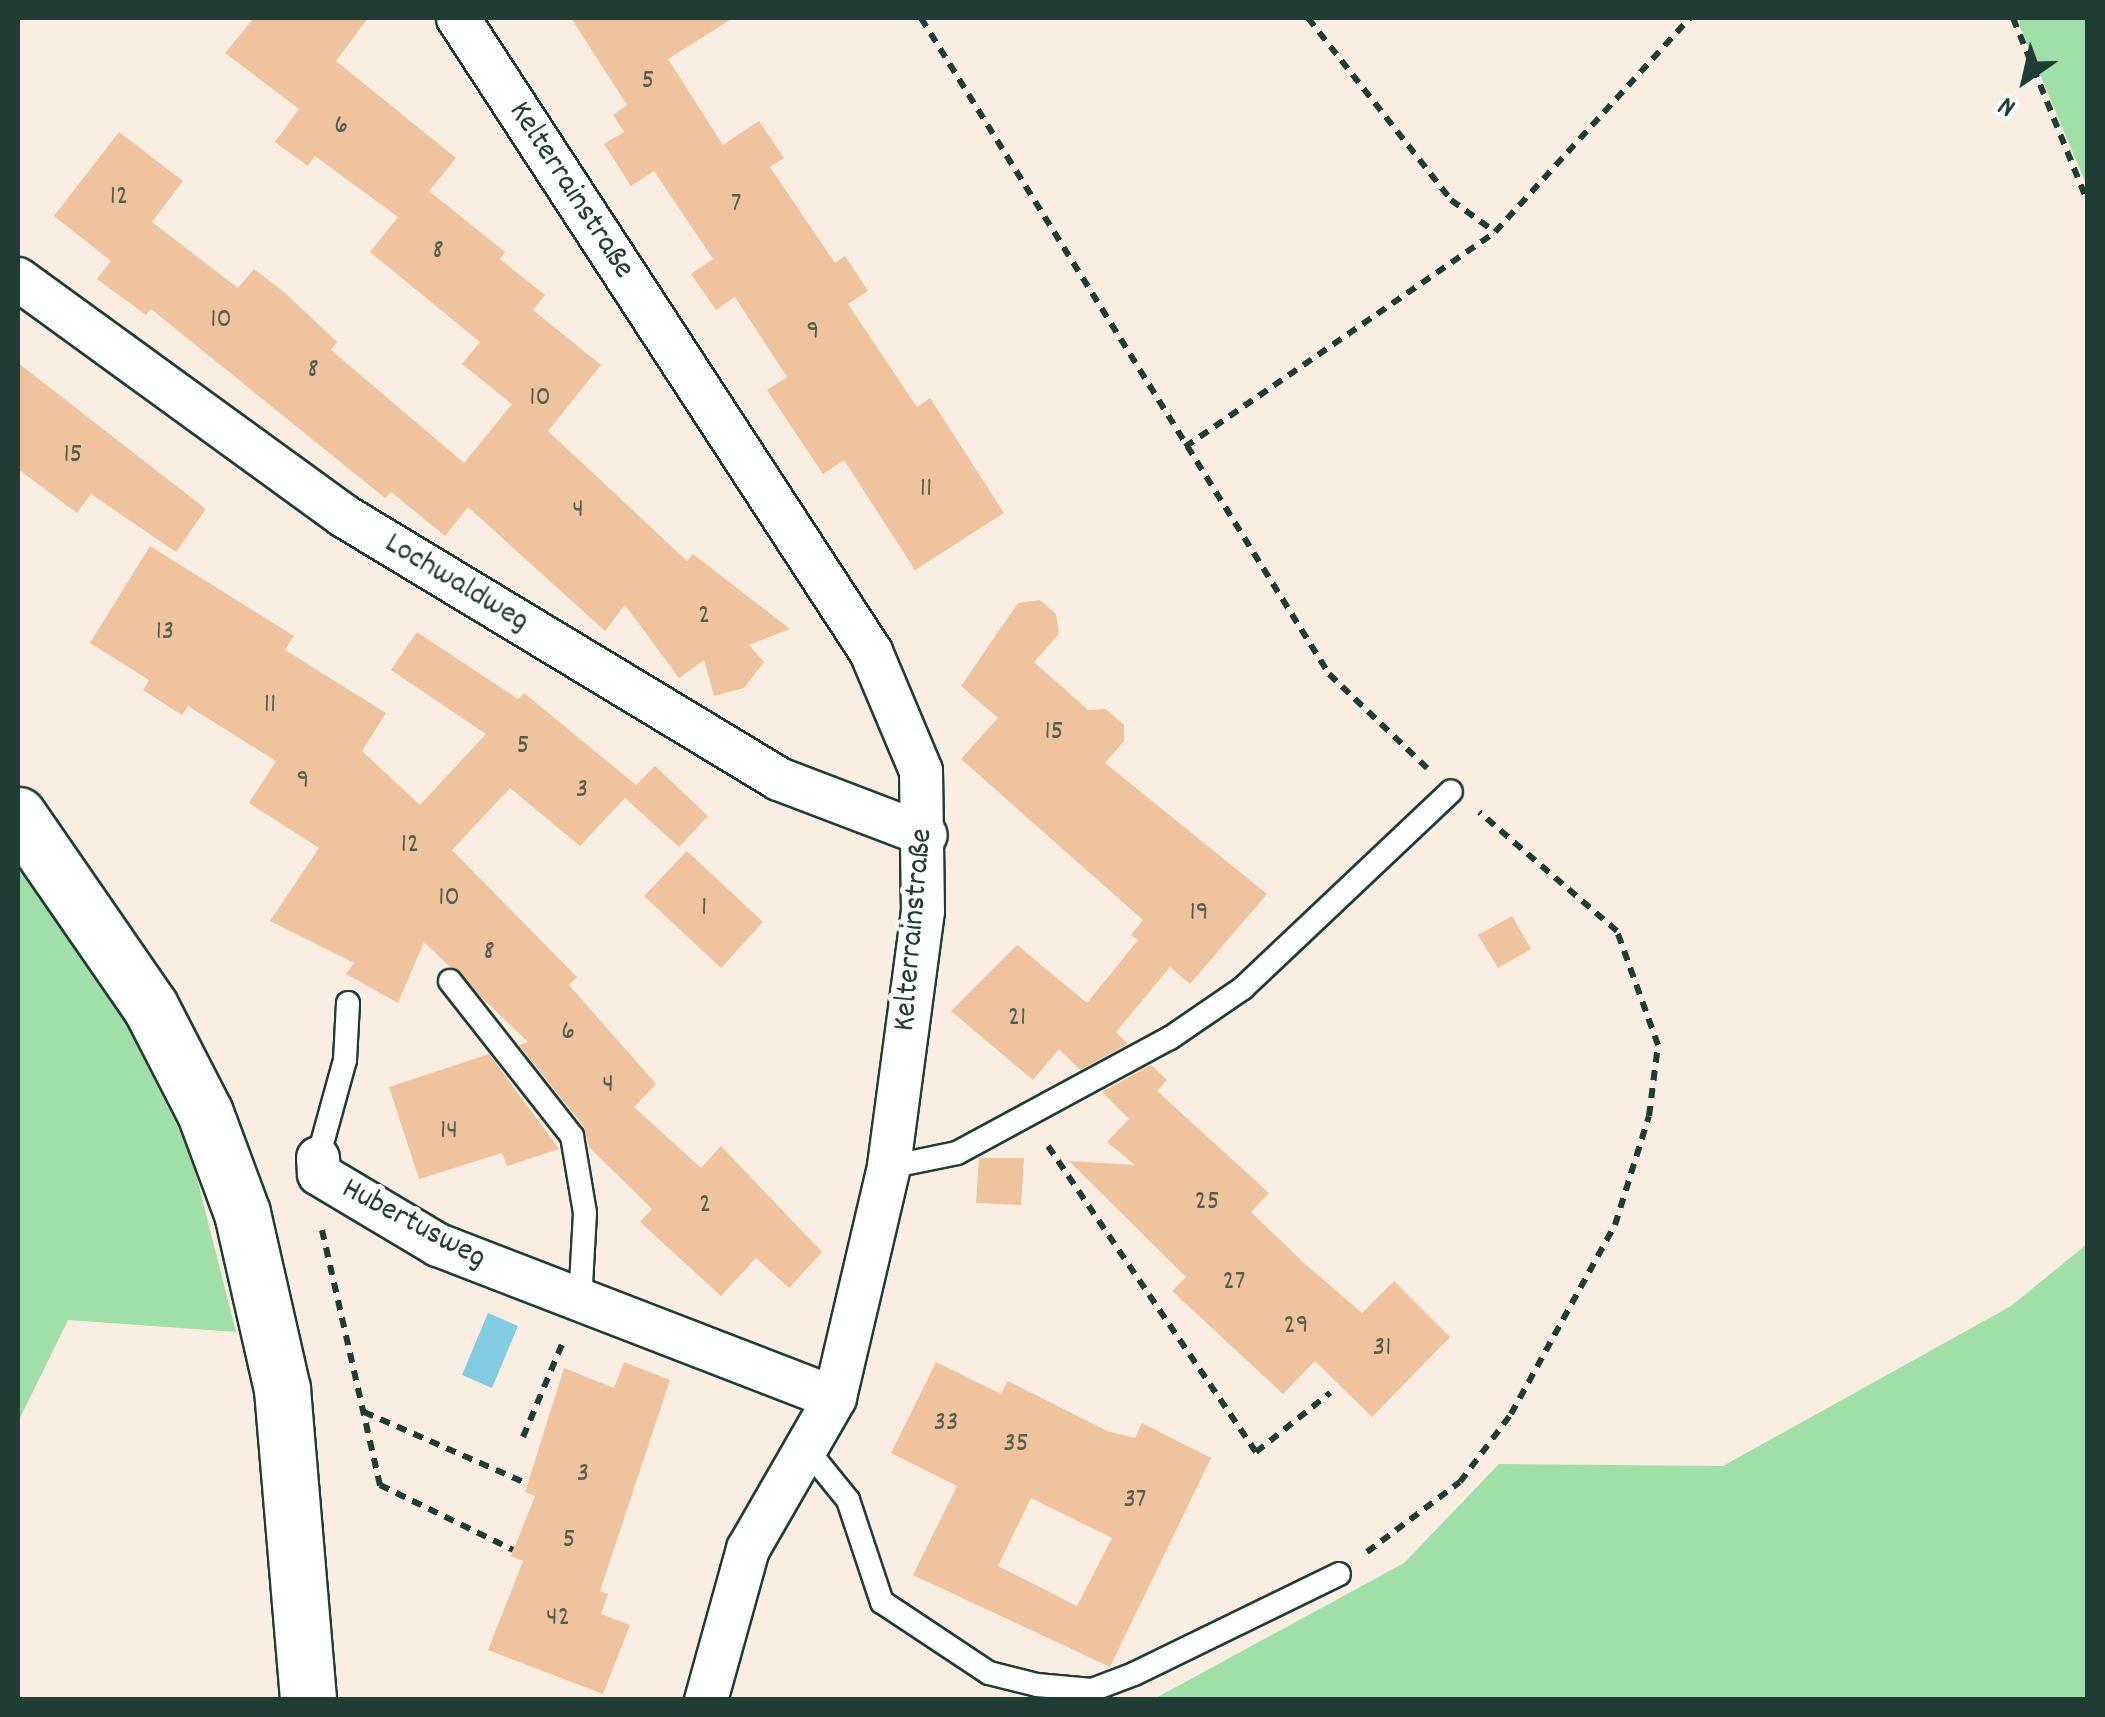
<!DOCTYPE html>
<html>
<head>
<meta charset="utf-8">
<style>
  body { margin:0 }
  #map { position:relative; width:2105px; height:1717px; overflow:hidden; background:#faede2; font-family:Dekko,sans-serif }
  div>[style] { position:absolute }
  .green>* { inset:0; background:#a1dfa8 }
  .water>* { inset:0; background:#81cce1 }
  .building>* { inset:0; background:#eec39d }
  .path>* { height:6px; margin-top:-3px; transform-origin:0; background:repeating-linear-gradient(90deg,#1f3d34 0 10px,transparent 0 18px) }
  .roads { filter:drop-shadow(2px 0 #1f3d34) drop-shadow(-2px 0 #1f3d34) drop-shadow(0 2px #1f3d34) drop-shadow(0 -2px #1f3d34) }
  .service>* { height:22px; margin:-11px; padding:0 11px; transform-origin:11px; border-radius:11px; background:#fff }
  .minor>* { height:42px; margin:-21px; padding:0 21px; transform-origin:21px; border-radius:21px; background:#fff }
  .secondary>* { height:55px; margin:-27.5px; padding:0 27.5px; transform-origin:27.5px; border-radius:27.5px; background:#fff }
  span { translate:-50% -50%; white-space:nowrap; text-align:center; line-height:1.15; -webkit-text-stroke:10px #fff; paint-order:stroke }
  .number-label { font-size:28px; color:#535e4e }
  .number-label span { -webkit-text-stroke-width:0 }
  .street-label { font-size:32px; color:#1f3d34 }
  .frame { position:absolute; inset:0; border:20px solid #1f3d34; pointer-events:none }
  .north { position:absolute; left:1975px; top:30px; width:100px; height:100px; -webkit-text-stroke:8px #fff; paint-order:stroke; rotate:214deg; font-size:28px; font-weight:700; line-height:40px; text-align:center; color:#1f3d34 }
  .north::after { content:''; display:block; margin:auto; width:35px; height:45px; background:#1f3d34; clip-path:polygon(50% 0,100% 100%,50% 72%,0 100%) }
</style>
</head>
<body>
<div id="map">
  <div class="green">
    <i style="clip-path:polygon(2019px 18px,2087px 18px,2087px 186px,2020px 27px)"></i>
    <i style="clip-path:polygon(18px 868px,91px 955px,190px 1151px,236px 1332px,68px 1320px,18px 1422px)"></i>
    <i style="clip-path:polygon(2087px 1244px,2087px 1699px,1154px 1699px,1404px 1563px,1499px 1464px,1723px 1466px,2011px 1306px)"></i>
  </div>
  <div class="water">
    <i style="clip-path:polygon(488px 1313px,518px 1326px,492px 1388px,462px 1375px)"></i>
  </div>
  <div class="building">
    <i style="clip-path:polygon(254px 18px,368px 18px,336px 61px,456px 158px,429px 191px,505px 252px,500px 259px,545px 295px,533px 310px,601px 365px,548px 431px,687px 561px,693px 554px,790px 629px,749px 645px,764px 662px,744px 688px,714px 696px,704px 660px,679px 678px,625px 605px,605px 631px,468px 507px,445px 536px,391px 492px,385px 498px,151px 309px,146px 315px,97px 279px,111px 261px,54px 216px,119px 132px,183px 181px,152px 222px,238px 288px,254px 269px,285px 293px,337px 342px,331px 350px,464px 463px,512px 404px,462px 364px,480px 342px,370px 252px,398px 217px,315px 156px,308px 166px,275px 142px,299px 109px,225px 53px)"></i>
    <i style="clip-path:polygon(571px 18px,733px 18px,668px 59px,723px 145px,759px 121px,784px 158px,770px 167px,835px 263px,845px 256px,868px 291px,848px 304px,917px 407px,930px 398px,1004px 513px,915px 570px,844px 460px,823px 474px,767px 390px,787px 377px,735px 297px,716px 310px,691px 274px,713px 259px,654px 171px,631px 186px,604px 144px,624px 132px,613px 115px,627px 105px)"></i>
    <i style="clip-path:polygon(18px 363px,206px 509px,176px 552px,91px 494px,77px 513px,18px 469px)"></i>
    <i style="clip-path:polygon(150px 546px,294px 636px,285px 650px,386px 713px,362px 751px,420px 805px,486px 734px,391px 670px,417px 632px,518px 699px,524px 693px,636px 785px,655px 766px,708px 816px,679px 847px,625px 798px,580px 846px,510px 788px,452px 850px,577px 977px,569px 985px,656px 1084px,634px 1107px,701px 1168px,721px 1146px,822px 1252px,789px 1288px,756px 1258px,721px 1296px,640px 1222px,652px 1209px,589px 1147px,584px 1127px,519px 1045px,528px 1042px,424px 942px,398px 1003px,346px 974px,354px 963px,270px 921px,319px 848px,249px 803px,276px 761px,188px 706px,182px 715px,143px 690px,149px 680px,90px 643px)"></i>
    <i style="clip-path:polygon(1040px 600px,1056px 614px,1059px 634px,1034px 662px,1088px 710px,1106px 709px,1124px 725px,1124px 741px,1105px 763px,1267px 894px,1190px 984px,1170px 967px,1116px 1032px,1128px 1044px,1080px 1070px,1059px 1049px,1033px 1080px,951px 1011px,1017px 945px,1087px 1003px,1138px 940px,1131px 935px,1143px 920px,961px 759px,998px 718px,961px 686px,1018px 603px)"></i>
    <i style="clip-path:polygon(687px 851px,763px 922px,721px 968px,644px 896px)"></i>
    <i style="clip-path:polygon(1512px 916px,1531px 949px,1498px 968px,1478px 935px)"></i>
    <i style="clip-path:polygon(489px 1054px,559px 1149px,507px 1166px,502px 1153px,419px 1179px,389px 1087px)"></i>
    <i style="clip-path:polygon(1151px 1065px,1167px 1080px,1157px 1091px,1269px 1193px,1251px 1212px,1305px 1264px,1362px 1313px,1394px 1281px,1450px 1337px,1372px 1417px,1315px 1361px,1283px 1394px,1172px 1291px,1186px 1277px,1069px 1161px,1135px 1165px,1107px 1142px,1129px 1119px,1102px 1092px)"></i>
    <i style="clip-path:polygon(979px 1158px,1024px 1158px,1021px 1205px,976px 1203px)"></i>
    <i style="clip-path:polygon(624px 1362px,670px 1380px,600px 1591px,608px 1594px,601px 1614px,630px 1625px,603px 1694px,488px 1650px,523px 1561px,511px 1556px,535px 1496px,525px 1492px,564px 1368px,614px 1388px)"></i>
    <i style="clip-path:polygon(evenodd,936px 1362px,1001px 1394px,1008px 1381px,1107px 1431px,1135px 1438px,1142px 1423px,1211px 1458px,1110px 1667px,913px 1575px,957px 1486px,891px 1453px,936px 1362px,1031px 1498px,1112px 1538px,1077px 1606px,998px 1566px,1031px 1498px)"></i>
  </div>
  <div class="path">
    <i style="left:921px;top:18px;width:773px;rotate:58.12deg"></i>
    <i style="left:1329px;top:674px;width:136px;rotate:43.8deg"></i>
    <i style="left:1308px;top:18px;width:231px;rotate:51.8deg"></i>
    <i style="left:1451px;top:200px;width:54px;rotate:36deg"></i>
    <i style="left:1495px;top:232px;width:290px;rotate:-47.7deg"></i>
    <i style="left:2013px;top:18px;width:200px;rotate:67.9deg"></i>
    <i style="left:1185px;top:447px;width:377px;rotate:-34.7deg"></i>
    <i style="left:1048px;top:1146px;width:370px;rotate:55.8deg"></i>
    <i style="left:1256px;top:1452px;width:95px;rotate:-38.6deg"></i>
    <i style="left:322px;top:1230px;width:262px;rotate:77.2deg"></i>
    <i style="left:380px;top:1485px;width:148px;rotate:26deg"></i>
    <i style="left:364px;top:1412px;width:179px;rotate:23.7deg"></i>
    <i style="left:523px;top:1437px;width:103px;rotate:-67.2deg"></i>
    <i style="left:1367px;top:1552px;width:116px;rotate:-37deg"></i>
    <i style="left:1460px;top:1482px;width:85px;rotate:-53.1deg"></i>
    <i style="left:1511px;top:1414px;width:216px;rotate:-61.2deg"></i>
    <i style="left:1615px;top:1225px;width:114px;rotate:-72.7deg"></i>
    <i style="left:1649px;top:1116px;width:72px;rotate:-82.8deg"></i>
    <i style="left:1658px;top:1045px;width:121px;rotate:-109.8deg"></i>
    <i style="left:1617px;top:931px;width:182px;rotate:-139.2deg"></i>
  </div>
  <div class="roads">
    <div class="service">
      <i style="left:450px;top:981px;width:197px;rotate:51.8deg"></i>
      <i style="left:572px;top:1136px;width:78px;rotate:80.4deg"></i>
      <i style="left:585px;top:1213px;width:89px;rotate:93.2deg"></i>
      <i style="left:318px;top:1158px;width:102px;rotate:-74.6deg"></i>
      <i style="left:345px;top:1060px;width:57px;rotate:-87deg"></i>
      <i style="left:889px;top:1167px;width:69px;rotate:-11.6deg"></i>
      <i style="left:957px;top:1153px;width:242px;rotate:-28.4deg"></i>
      <i style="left:1170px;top:1038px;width:88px;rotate:-34.4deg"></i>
      <i style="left:1243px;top:988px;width:286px;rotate:-43.4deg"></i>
      <i style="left:809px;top:1452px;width:62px;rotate:50.9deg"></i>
      <i style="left:848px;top:1500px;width:108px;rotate:71.6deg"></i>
      <i style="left:882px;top:1602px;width:128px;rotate:33.6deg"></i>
      <i style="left:989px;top:1673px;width:49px;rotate:14deg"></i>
      <i style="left:1037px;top:1685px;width:55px;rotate:5.2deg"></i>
      <i style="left:1092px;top:1690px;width:45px;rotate:-20.9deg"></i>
      <i style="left:1134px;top:1674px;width:228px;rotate:-26deg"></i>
    </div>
    <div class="minor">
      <i style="left:458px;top:18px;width:757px;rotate:56.92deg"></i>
      <i style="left:871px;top:652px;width:129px;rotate:67.2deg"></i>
      <i style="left:921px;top:771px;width:140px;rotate:89.2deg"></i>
      <i style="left:923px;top:911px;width:258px;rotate:97.6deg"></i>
      <i style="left:889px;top:1167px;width:237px;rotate:103.2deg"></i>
      <i style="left:835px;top:1398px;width:174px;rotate:119.9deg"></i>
      <i style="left:748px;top:1549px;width:157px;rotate:105.5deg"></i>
      <i style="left:18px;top:279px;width:403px;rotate:36deg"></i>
      <i style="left:344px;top:516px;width:508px;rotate:31.16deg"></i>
      <i style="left:779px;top:779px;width:157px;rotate:20.9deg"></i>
      <i style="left:318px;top:1158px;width:16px;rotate:86deg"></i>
      <i style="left:319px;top:1174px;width:139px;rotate:30.8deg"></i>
      <i style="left:438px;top:1245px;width:425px;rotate:21.1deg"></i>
    </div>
    <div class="secondary">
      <i style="left:18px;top:815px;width:232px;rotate:55.4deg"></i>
      <i style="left:150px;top:1006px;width:120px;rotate:62.8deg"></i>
      <i style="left:205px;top:1113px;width:107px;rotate:69.7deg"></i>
      <i style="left:242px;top:1213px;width:180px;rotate:77.2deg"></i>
      <i style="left:282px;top:1389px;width:312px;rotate:85.2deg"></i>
    </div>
  </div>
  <div class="number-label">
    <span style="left:648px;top:82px">5</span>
    <span style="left:341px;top:127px">6</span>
    <span style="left:119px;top:198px">12</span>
    <span style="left:736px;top:205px">7</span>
    <span style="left:438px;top:252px">8</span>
    <span style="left:221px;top:321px">10</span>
    <span style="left:813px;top:333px">9</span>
    <span style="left:313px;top:371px">8</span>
    <span style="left:540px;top:399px">10</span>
    <span style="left:73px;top:456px">15</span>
    <span style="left:926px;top:490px">11</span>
    <span style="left:578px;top:511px">4</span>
    <span style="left:704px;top:617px">2</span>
    <span style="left:165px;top:633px">13</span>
    <span style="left:270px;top:706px">11</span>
    <span style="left:1054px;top:733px">15</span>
    <span style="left:523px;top:747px">5</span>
    <span style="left:303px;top:782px">9</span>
    <span style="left:582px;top:791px">3</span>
    <span style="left:410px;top:846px">12</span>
    <span style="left:449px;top:899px">10</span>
    <span style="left:704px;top:909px">1</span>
    <span style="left:1199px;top:914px">19</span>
    <span style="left:489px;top:953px">8</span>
    <span style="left:1017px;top:1019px">21</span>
    <span style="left:568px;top:1033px">6</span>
    <span style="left:608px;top:1086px">4</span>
    <span style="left:449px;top:1132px">14</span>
    <span style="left:1207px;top:1203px">25</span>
    <span style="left:705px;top:1206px">2</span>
    <span style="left:1234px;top:1283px">27</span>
    <span style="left:1296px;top:1327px">29</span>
    <span style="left:1382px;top:1349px">31</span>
    <span style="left:946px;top:1424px">33</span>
    <span style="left:1016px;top:1445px">35</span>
    <span style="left:583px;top:1475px">3</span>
    <span style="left:1135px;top:1501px">37</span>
    <span style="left:569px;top:1541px">5</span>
    <span style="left:558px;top:1619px">42</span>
  </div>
  <div class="street-label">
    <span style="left:570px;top:191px;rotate:57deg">Kelterrainstraße</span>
    <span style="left:456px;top:584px;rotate:31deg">Lochwaldweg</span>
    <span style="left:915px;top:930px;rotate:-85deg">Kelterrainstraße</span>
    <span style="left:413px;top:1225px;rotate:28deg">Hubertusweg</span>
  </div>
  <div class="frame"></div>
  <div class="north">N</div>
</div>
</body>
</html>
